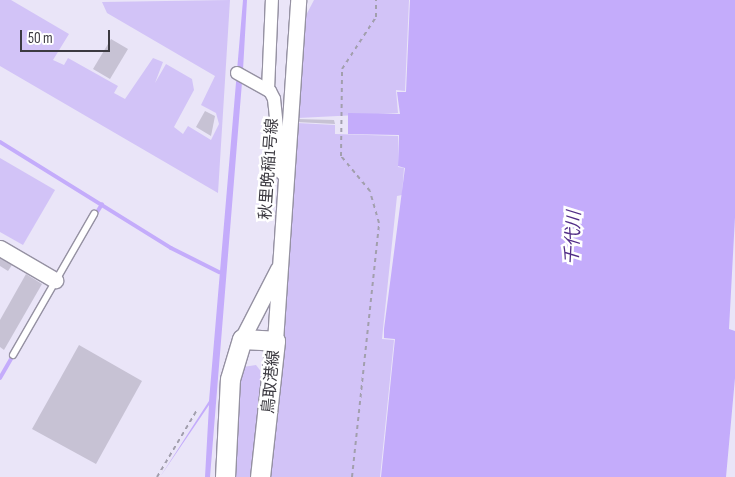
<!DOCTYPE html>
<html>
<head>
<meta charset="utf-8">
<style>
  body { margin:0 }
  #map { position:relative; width:735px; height:477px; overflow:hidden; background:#eae5f8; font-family:"Sofia Sans Condensed","Noto Sans JP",sans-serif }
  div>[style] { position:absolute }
  .green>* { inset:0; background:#d2c3f7 }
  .water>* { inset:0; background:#c4acfb }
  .stream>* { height:4px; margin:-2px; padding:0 2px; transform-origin:2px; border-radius:2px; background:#c4acfb }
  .building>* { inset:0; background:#c7c2d4 }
  .path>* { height:2px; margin-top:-1px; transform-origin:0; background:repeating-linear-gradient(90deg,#a29fad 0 4px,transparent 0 8px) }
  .roads { filter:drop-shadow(1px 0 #9591a2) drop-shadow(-1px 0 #9591a2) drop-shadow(0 1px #9591a2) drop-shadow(0 -1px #9591a2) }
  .service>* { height:6px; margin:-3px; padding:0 3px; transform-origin:3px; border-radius:3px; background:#fff }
  .minor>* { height:12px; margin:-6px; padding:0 6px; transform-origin:6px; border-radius:6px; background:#fff }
  .tertiary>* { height:15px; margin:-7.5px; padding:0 7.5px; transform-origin:7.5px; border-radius:7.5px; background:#fff }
  .primary>* { height:19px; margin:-9.5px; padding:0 9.5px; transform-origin:9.5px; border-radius:9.5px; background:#fff }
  span { translate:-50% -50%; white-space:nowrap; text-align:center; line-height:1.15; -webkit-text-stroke:5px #fff; paint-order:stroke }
  .street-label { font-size:16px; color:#3c3a41 }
  .water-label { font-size:18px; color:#512d86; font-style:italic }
  .scale { position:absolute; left:20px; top:30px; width:90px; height:22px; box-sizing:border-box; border:2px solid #3c3a41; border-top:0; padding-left:6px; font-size:15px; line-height:18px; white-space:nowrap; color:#3c3a41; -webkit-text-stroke:4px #fff; paint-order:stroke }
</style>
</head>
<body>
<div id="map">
  <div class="green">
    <i style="clip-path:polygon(0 0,11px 0,69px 34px,53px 60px,64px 65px,68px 58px,118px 86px,114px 93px,125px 99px,153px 58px,163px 62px,155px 83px,166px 64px,192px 79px,194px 90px,174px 127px,183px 134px,188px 126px,211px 140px,219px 124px,216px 113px,201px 105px,215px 76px,107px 13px,102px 2px,230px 0,218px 193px,0 66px)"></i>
    <i style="clip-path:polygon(314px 0,409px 0,405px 91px,396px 90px,398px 113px,298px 118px,303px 21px)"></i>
    <i style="clip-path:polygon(297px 123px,335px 125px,335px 134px,398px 136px,398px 167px,404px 168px,402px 195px,397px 196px,383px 329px,382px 339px,394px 340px,380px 477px,266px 477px,284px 329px)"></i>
    <i style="clip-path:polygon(0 158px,55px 190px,23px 245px,0 232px)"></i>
    <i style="clip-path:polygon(256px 365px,263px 374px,255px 477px,229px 477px,237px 377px,243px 367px)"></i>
  </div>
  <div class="water">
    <i style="clip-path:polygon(243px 0,247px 0,243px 70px,210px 477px,205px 477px,209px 405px,160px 477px,209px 401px)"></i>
    <i style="clip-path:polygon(410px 0,735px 0,735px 217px,729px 329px,735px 331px,735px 378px,726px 477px,381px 477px,395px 339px,384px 338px,384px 329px,405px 168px,398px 166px,399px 135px,348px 134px,348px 113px,400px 114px,397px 92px,406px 92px)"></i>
  </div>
  <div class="stream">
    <i style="left:0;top:142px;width:201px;rotate:31.8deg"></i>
    <i style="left:171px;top:248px;width:54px;rotate:26.6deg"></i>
    <i style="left:94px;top:217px;width:15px;rotate:-58deg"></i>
    <i style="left:0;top:378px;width:28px;rotate:-60deg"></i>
  </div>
  <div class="building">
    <i style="clip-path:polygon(111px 39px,128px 49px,110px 79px,93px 69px)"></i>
    <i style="clip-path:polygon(205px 111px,215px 116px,211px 136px,196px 127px)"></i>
    <i style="clip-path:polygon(297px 119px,334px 120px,335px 124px,297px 122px)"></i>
    <i style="clip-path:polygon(0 258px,12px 265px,8px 271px,0 266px)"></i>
    <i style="clip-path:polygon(26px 274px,42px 284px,4px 350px,0 347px,0 320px)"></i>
    <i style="clip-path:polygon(79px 345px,142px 381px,96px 464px,32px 429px)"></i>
  </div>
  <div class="path">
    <i style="left:157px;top:477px;width:78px;rotate:-59.2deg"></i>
    <i style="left:352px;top:477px;width:255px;rotate:-83.9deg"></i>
    <i style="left:379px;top:223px;width:33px;rotate:-106deg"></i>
    <i style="left:370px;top:191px;width:45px;rotate:-129.6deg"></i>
    <i style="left:341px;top:156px;width:87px;rotate:-89.3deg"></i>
    <i style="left:342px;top:69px;width:62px;rotate:-56.8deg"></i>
    <i style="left:376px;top:17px;width:17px;rotate:-90deg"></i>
  </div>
  <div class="roads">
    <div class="service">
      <i style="left:13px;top:355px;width:163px;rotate:-60.1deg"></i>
    </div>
    <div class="minor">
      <i style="left:237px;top:73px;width:38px;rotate:29deg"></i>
      <i style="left:270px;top:91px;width:9px;rotate:63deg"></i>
      <i style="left:274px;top:99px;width:75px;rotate:83.9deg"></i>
      <i style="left:268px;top:90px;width:90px;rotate:-87.5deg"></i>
    </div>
    <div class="tertiary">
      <i style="left:0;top:248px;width:64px;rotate:30.2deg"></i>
      <i style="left:242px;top:339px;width:79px;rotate:-62.8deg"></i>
      <i style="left:275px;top:341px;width:342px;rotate:-86.1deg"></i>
    </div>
    <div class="primary">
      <i style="left:225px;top:477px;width:98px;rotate:-87.1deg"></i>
      <i style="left:230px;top:379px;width:42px;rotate:-73.3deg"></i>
      <i style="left:242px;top:339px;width:33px;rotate:3deg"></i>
      <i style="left:275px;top:341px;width:137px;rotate:96.3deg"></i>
    </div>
  </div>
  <div class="street-label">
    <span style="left:270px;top:169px;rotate:-86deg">秋里晩稲1号線</span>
    <span style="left:272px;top:382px;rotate:-85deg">鳥取港線</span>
  </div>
  <div class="water-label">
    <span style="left:574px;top:238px;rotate:-87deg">千代川</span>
  </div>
  <div class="scale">50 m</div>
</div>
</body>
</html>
